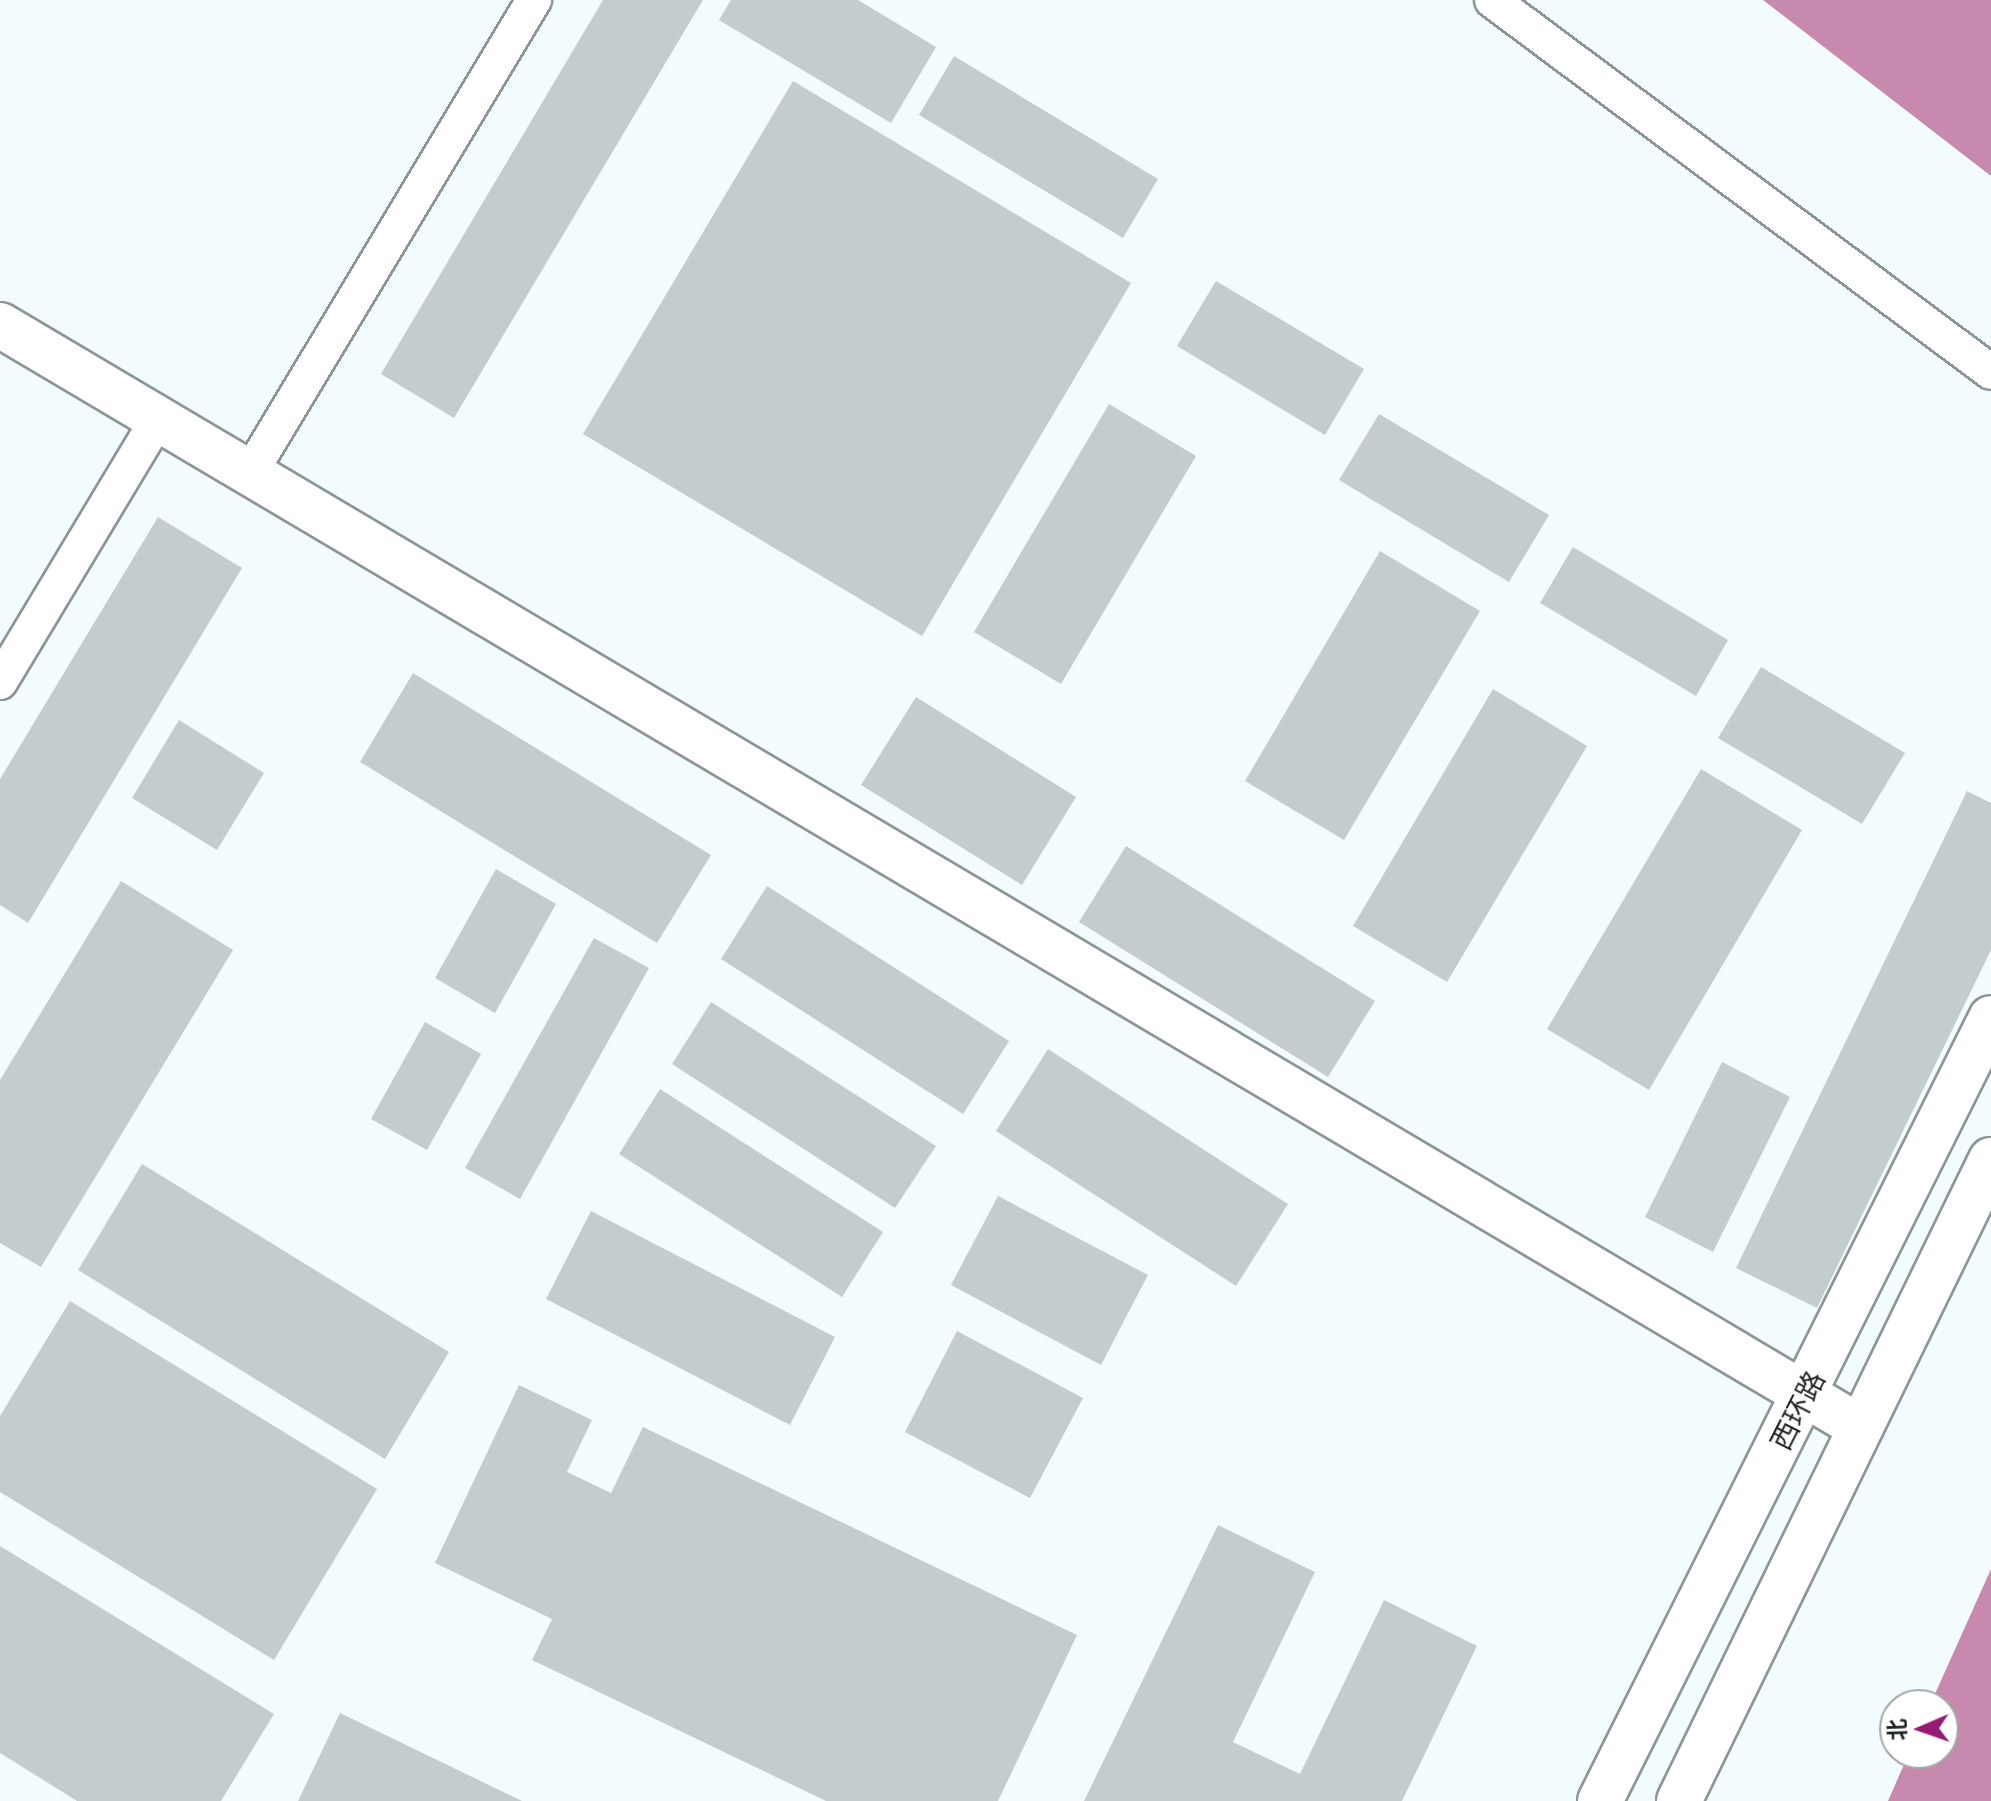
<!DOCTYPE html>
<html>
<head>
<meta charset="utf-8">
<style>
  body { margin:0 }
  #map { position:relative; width:1991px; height:1801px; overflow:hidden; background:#f2fcfe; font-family:Manrope,"Noto Sans SC",sans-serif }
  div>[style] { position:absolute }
  .water>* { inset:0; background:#c78aae }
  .building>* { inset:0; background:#c3cdcf }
  .roads { filter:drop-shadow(2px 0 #8c9597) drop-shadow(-2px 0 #8c9597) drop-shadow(0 2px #8c9597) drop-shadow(0 -2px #8c9597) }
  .street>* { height:34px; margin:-17px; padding:0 17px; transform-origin:17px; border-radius:17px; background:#fff }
  .secondary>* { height:44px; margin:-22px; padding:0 22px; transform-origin:22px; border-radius:22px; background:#fff }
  span { translate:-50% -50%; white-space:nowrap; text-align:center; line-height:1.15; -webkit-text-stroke:7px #fff; paint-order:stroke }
  .street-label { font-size:28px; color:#1f2324 }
  .north { position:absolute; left:1879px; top:1689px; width:80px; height:80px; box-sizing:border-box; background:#fff; border:2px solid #a5a7a7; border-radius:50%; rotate:268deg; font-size:22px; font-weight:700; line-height:32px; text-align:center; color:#1f2324 }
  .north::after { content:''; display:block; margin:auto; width:28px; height:36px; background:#981a72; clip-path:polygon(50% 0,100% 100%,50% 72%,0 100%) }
</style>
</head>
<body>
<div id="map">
  <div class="water">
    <i style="clip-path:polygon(1763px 0,1991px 0,1991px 176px)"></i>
    <i style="clip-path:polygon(1991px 1569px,1991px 1801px,1888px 1801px,1909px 1753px,1943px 1753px,1943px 1705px,1930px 1705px)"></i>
  </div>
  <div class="building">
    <i style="clip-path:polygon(603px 0,703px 0,454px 418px,381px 374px)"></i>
    <i style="clip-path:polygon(731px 0,858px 0,936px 47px,891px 123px,719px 20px)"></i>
    <i style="clip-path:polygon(954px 56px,1158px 179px,1123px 238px,919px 115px)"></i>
    <i style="clip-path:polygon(793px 81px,1131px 283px,922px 636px,583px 434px)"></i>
    <i style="clip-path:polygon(1216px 281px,1364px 369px,1325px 435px,1177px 346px)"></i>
    <i style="clip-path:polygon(1109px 404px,1196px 456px,1061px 684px,974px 632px)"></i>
    <i style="clip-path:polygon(1379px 414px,1549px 515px,1509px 582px,1339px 480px)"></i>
    <i style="clip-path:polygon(158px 517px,242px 568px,28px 923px,0 905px,0 779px)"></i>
    <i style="clip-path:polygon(1573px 547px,1728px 640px,1696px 696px,1540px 603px)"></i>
    <i style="clip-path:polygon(1380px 551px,1480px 611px,1344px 840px,1245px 781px)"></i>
    <i style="clip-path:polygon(1761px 667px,1905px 753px,1862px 824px,1718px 738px)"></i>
    <i style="clip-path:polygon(413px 673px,711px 855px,657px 943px,360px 762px)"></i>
    <i style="clip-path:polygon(1493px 689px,1587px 746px,1447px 982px,1353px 926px)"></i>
    <i style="clip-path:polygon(916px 697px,1076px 797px,1022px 885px,861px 785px)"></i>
    <i style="clip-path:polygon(179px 720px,264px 773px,217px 850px,132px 798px)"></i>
    <i style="clip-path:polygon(1701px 769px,1802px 830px,1649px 1090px,1547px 1029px)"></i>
    <i style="clip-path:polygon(1967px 791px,1991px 803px,1991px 950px,1817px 1308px,1736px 1268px)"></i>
    <i style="clip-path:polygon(1126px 846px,1375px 1001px,1328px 1077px,1079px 922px)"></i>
    <i style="clip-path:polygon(496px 869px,556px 904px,495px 1013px,435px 978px)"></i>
    <i style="clip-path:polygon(121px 881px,233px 950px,41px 1267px,0 1243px,0 1080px)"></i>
    <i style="clip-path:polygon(767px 886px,1009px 1041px,963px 1114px,721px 959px)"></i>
    <i style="clip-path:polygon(594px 938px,649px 968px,520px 1199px,465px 1168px)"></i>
    <i style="clip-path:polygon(711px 1002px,936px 1146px,895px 1208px,672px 1064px)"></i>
    <i style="clip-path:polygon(425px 1022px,481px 1054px,427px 1150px,371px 1119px)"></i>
    <i style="clip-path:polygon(1048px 1049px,1288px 1204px,1236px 1286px,996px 1131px)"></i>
    <i style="clip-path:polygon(1722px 1062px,1790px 1097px,1713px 1252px,1645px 1217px)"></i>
    <i style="clip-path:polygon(660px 1089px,883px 1232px,842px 1297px,619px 1154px)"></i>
    <i style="clip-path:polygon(142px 1164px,449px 1352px,385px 1459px,78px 1270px)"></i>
    <i style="clip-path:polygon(998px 1196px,1148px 1275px,1101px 1365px,951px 1285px)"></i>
    <i style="clip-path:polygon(591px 1211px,835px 1337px,790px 1425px,546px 1299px)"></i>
    <i style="clip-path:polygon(70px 1301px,377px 1489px,274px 1660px,0 1492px,0 1416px)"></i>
    <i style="clip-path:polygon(957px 1331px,1083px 1398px,1030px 1498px,905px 1432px)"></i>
    <i style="clip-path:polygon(519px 1385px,592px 1420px,567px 1472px,611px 1493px,643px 1427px,1077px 1635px,998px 1801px,826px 1801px,532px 1660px,552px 1619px,435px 1563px)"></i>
    <i style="clip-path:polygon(1218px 1525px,1315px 1572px,1233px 1742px,1300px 1774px,1384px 1600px,1477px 1646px,1402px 1801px,1084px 1801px)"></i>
    <i style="clip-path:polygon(0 1546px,274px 1714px,221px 1801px,77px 1801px,0 1753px)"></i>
    <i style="clip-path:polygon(340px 1713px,522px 1801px,298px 1801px)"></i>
  </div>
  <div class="roads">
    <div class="street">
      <i style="left:1492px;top:0;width:622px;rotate:36.7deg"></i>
      <i style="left:250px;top:473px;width:552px;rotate:-59.02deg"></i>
      <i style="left:0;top:682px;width:307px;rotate:-59deg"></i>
    </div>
    <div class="secondary">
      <i style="left:0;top:325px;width:2162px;rotate:30.65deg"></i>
      <i style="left:1600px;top:1801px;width:875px;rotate:-63.46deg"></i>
      <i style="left:1679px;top:1801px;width:713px;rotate:-64.05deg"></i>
    </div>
  </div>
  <div class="street-label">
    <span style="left:1797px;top:1410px;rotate:-63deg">西环路</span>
  </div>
  <div class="north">北</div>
</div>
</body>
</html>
